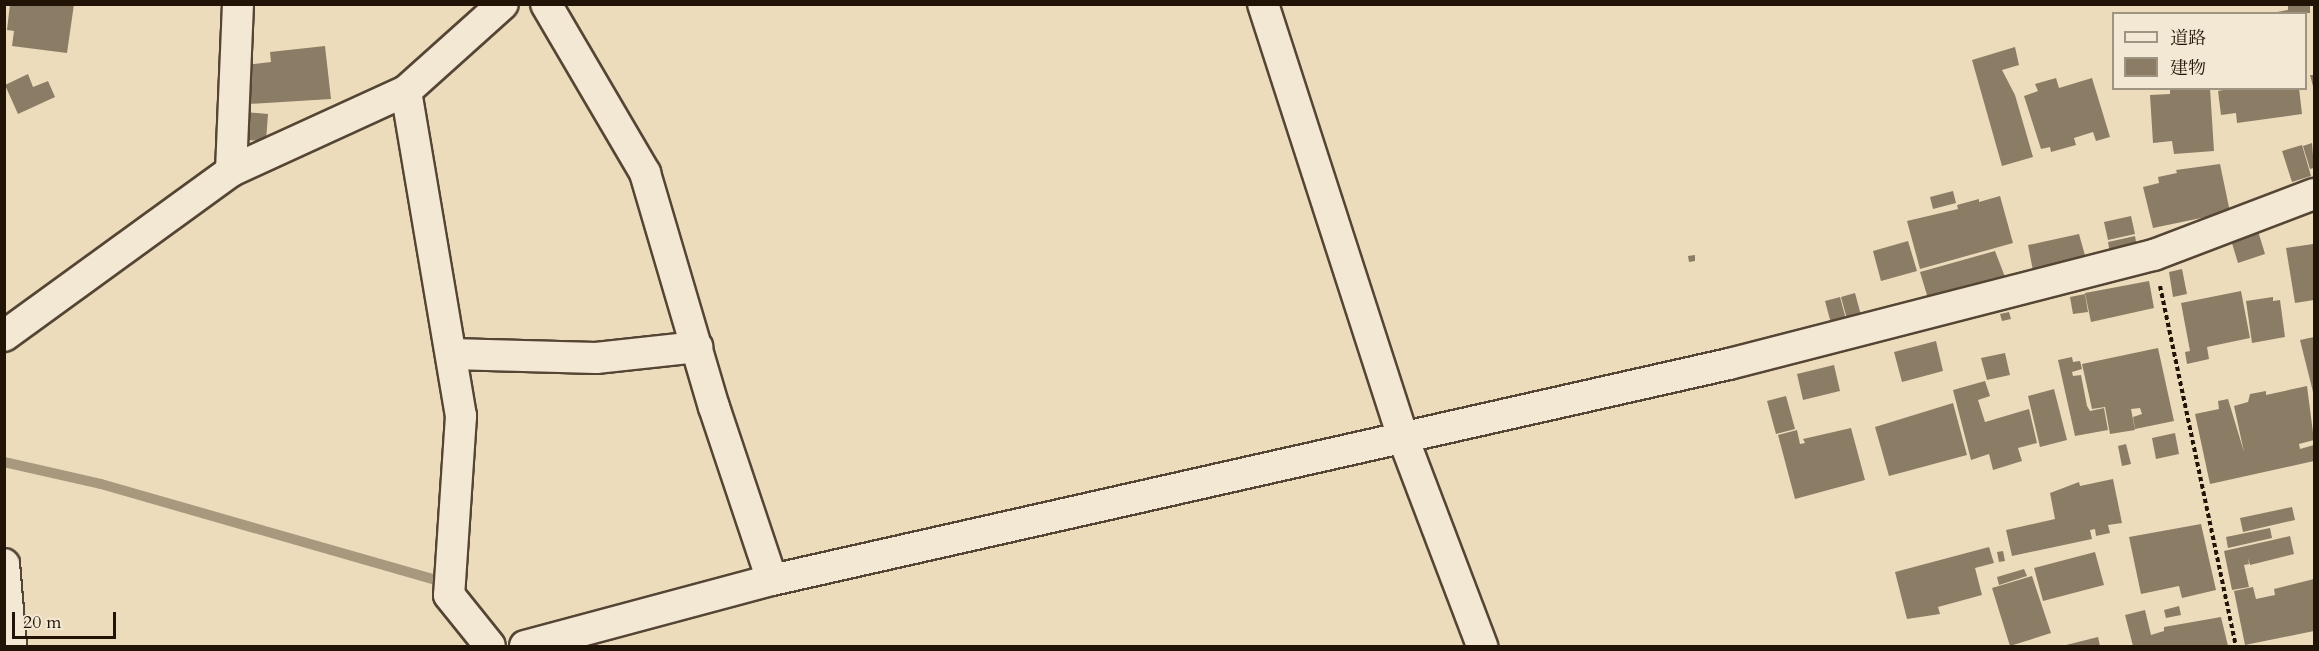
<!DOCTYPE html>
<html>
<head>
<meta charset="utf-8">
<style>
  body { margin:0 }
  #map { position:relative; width:2319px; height:651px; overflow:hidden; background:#eddcbc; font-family:Cardo,"Noto Serif JP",serif }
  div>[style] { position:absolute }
  .stream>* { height:10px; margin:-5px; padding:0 5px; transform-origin:5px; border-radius:5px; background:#a8987e }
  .building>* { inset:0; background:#8b7c65 }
  .path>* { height:4px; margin-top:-2px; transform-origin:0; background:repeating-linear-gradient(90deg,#211306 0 4.5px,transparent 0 7.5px) }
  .roads { filter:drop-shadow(2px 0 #544534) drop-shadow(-2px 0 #544534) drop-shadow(0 2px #544534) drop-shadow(0 -2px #544534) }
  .minor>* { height:30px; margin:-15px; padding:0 15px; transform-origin:15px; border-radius:15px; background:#f3e8d3 }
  span { translate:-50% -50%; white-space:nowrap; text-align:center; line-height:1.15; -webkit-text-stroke:4.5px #f3e8d3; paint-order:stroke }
  .frame { position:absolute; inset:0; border:6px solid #211306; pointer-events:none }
  .legend { position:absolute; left:2112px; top:12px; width:195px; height:78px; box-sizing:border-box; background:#f3e8d3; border:2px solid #9f9381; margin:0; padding:8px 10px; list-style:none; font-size:18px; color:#211306 }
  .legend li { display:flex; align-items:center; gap:12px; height:30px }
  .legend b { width:30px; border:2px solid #9f9381 }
  .scale { position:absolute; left:12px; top:612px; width:104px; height:27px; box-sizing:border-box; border:3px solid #211306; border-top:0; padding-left:8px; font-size:18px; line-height:21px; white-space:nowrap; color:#211306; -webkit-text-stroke:4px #f3e8d3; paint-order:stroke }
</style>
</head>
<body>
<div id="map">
  <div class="stream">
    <i style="left:4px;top:462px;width:99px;rotate:12.8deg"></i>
    <i style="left:101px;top:484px;width:348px;rotate:16deg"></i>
  </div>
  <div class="building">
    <i style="clip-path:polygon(10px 4px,74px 4px,67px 53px,12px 46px,14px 31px,7px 30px)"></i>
    <i style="clip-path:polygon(2288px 4px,2310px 4px,2310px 13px,2266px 14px,2288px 10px)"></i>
    <i style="clip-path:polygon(325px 46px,331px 99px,248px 104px,244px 65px,271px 62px,270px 52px)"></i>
    <i style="clip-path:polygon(2015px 47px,2019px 65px,2002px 70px,2015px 95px,2033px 157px,2002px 166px,1972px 60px)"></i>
    <i style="clip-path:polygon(28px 74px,33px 87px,48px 81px,55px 97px,18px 114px,5px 85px)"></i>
    <i style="clip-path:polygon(2310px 75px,2314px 75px,2314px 90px)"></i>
    <i style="clip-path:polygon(2056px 78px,2059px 88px,2092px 78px,2110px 137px,2096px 141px,2093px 132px,2074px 138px,2076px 145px,2051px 152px,2050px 147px,2041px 149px,2024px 96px,2038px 91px,2035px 84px)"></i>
    <i style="clip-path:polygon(2170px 88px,2210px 88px,2214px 151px,2174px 154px,2172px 141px,2153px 143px,2150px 95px,2170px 94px)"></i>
    <i style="clip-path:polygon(2233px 88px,2299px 88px,2302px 114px,2237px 123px,2236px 113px,2221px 115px,2218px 91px)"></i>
    <i style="clip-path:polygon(244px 112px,268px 114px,266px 141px,242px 140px)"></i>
    <i style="clip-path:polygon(2312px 143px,2314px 168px,2310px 169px,2303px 146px)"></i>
    <i style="clip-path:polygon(2302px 145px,2311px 176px,2292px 182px,2282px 151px)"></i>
    <i style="clip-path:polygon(2220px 164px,2230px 212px,2153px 228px,2143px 187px,2159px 183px,2158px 177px,2177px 173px,2176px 170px)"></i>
    <i style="clip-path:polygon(1953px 191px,1956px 203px,1933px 209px,1930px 197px)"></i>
    <i style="clip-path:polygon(2000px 196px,2013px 243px,1920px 269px,1907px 221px,1958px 209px,1957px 205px,1979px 199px,1979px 202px)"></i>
    <i style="clip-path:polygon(2131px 216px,2135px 234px,2108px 240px,2104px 222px)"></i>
    <i style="clip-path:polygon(2258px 231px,2265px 254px,2238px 263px,2231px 240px)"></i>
    <i style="clip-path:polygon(2079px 234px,2086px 259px,2034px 276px,2028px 245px)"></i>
    <i style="clip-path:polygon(2135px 236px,2138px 253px,2111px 258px,2108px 242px)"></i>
    <i style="clip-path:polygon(1908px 241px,1917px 271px,1881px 281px,1873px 251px)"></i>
    <i style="clip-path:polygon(2313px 244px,2314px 300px,2295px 303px,2286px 248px)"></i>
    <i style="clip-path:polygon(1995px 251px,2007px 282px,1930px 305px,1920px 272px)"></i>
    <i style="clip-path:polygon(1695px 255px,1695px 261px,1689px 262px,1688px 256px)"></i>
    <i style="clip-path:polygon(2182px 269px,2187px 294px,2173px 297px,2169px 272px)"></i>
    <i style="clip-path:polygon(2149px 281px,2154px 308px,2091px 322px,2085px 293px)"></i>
    <i style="clip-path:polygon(2241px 291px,2250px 338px,2207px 347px,2209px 359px,2187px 364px,2185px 352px,2190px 351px,2181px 303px)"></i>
    <i style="clip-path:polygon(1855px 293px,1862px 319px,1848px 323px,1841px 297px)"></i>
    <i style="clip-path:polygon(2085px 294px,2088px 312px,2073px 314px,2070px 297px)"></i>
    <i style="clip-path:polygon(1840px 297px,1847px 323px,1832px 327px,1825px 301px)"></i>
    <i style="clip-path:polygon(2273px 297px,2273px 301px,2280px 300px,2285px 337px,2252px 343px,2246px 301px)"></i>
    <i style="clip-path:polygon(2009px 312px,2011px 319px,2002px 321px,2000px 314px)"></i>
    <i style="clip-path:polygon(2314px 337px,2314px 396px,2300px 340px)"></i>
    <i style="clip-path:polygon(1936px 341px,1943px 371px,1902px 382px,1894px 352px)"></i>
    <i style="clip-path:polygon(2158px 348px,2174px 421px,2135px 429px,2133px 417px,2142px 414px,2140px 408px,2131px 409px,2135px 430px,2110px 434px,2105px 407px,2092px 409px,2082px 364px)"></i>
    <i style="clip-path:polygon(2005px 353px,2010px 375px,1987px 380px,1981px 358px)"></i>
    <i style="clip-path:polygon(2072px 357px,2073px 362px,2080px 361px,2082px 369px,2072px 372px,2073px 376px,2081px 375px,2087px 406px,2090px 411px,2104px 408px,2108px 430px,2075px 436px,2058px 360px)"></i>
    <i style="clip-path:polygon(1834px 365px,1840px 391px,1803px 400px,1797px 374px)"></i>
    <i style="clip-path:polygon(1985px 381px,1990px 396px,1978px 400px,1985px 422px,2029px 409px,2037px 443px,2018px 448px,2022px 461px,1993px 470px,1989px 454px,1971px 460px,1953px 390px)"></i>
    <i style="clip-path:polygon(2307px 386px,2314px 440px,2299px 444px,2300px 449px,2314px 445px,2314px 461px,2210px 484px,2195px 414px,2219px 409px,2218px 401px,2228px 399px,2244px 452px,2234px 406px,2248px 402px,2250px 394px,2266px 391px,2266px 395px)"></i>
    <i style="clip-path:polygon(2054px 389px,2067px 440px,2040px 447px,2028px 396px)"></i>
    <i style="clip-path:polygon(1786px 396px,1795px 429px,1776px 434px,1767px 401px)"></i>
    <i style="clip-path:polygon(1953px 403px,1967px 455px,1889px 476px,1875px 427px)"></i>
    <i style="clip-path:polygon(1851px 428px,1865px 480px,1795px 499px,1778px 435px,1797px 430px,1800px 444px,1805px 443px,1803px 439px)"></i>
    <i style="clip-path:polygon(2175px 433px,2179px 454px,2156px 459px,2152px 438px)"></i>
    <i style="clip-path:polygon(2126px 444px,2131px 464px,2122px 466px,2118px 446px)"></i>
    <i style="clip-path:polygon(2113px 479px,2122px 523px,2108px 525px,2110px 533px,2096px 536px,2095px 529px,2090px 530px,2092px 539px,2012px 556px,2006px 530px,2055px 519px,2050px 493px,2079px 482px,2080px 486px)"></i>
    <i style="clip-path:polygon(2292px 507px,2295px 520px,2243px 532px,2240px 518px)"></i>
    <i style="clip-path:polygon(2201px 524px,2216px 590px,2182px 598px,2179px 586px,2141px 594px,2129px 537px)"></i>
    <i style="clip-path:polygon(2270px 528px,2272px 538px,2228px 548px,2226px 537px)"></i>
    <i style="clip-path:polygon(2290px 536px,2294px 554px,2250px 565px,2248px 558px,2249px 564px,2244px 565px,2249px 587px,2232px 590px,2224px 551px)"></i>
    <i style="clip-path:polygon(1989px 547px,1994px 563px,1975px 568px,1982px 595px,1938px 607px,1940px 614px,1907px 619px,1895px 572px)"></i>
    <i style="clip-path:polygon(2003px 551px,2005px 561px,1999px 562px,1997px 552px)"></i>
    <i style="clip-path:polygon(2095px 552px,2104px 585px,2043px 601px,2034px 568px)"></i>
    <i style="clip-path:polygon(2024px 569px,2027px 576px,1999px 585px,1997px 577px)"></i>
    <i style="clip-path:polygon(2032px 576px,2051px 633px,2010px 646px,1992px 588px)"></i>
    <i style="clip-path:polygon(2314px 579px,2314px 631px,2245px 645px,2234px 591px,2253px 587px,2256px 599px,2275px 595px,2274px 589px)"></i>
    <i style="clip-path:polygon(2179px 606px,2181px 615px,2166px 618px,2164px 610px)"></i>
    <i style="clip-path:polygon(2145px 610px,2151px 635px,2164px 631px,2164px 627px,2221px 617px,2228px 646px,2133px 646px,2125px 615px)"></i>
    <i style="clip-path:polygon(2098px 637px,2100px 646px,2062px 646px)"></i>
  </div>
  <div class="path">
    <i style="left:2160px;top:286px;width:368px;rotate:78.1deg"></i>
  </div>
  <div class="roads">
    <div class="minor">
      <i style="left:546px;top:4px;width:196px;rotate:59.6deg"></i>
      <i style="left:645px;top:173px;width:244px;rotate:73.6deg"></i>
      <i style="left:714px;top:407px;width:182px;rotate:71.5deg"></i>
      <i style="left:1263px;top:4px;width:453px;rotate:72.1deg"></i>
      <i style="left:1402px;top:435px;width:226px;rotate:69.2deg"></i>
      <i style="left:406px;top:91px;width:330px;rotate:80.4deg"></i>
      <i style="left:461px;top:416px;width:179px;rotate:93.8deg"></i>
      <i style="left:449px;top:595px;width:65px;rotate:51.2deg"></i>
      <i style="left:231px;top:171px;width:167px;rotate:-87.6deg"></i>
      <i style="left:4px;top:336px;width:281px;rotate:-36deg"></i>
      <i style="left:231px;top:171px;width:192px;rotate:-24.6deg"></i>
      <i style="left:406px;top:91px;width:130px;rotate:-41.9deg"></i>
      <i style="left:451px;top:354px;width:145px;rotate:1.6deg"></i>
      <i style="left:596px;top:358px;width:102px;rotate:-6.2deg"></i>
      <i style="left:4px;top:564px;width:82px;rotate:85.1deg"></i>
      <i style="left:525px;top:646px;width:256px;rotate:-15deg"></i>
      <i style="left:772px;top:580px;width:981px;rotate:-12.72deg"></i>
      <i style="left:1729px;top:364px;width:439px;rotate:-14.4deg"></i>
      <i style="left:2154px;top:255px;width:171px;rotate:-20.9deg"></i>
    </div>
  </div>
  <div class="frame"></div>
  <ul class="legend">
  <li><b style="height:8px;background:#f3e8d3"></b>道路</li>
  <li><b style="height:16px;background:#8b7c65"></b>建物</li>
  </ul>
  <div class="scale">20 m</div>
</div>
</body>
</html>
